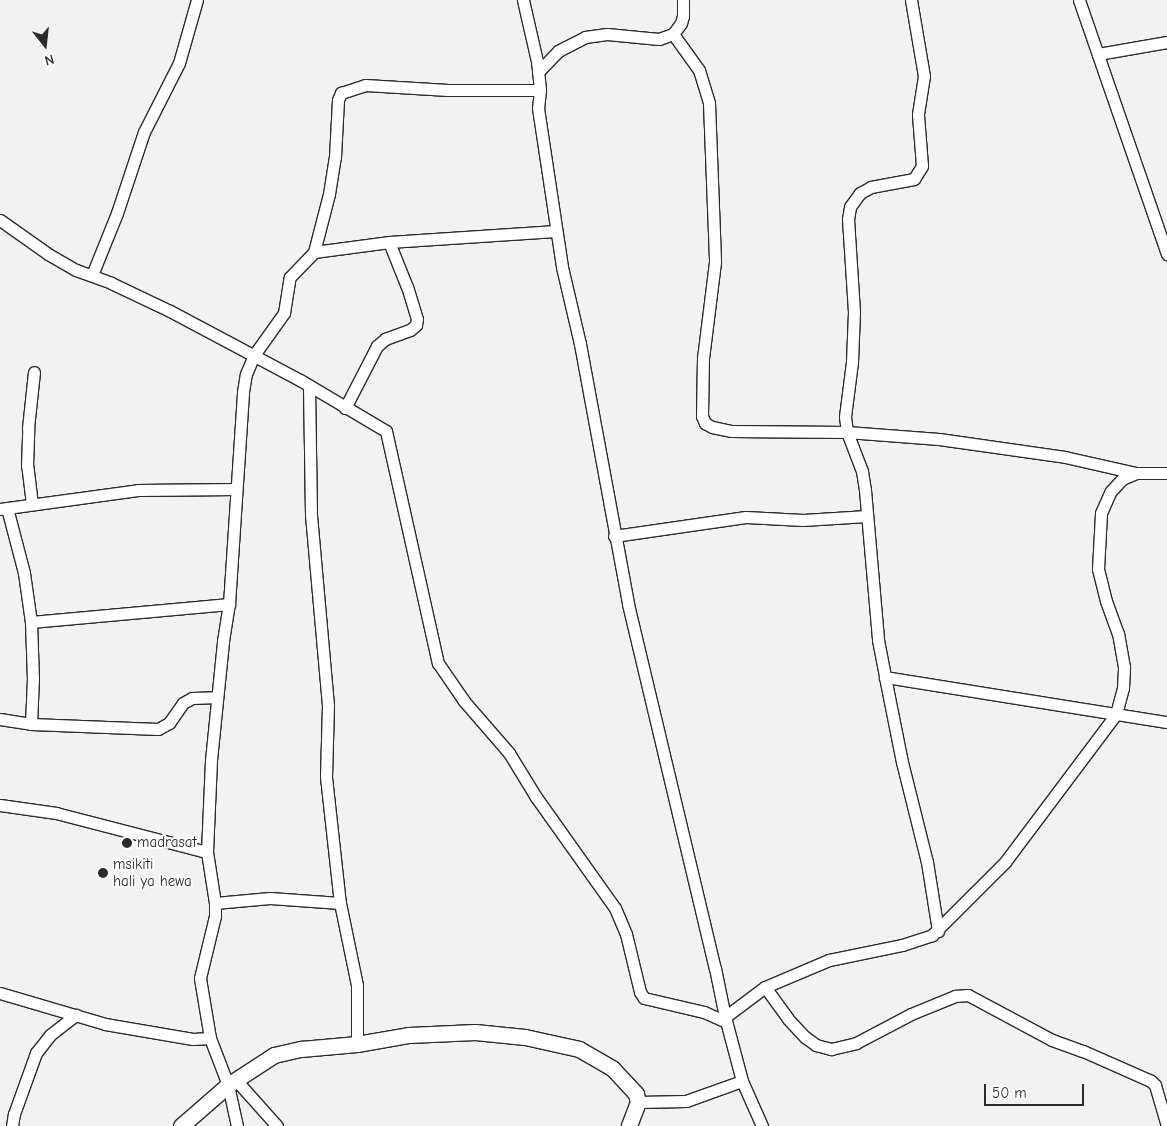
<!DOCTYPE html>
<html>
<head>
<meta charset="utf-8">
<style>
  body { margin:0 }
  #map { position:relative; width:1167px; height:1126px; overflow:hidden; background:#f2f2f2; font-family:"Comic Neue",sans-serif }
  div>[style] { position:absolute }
  .roads { filter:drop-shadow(1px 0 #2b2b2b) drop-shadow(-1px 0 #2b2b2b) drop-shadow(0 1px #2b2b2b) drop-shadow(0 -1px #2b2b2b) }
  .street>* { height:11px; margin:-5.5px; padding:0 5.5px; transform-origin:5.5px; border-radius:5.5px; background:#fff }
  .secondary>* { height:15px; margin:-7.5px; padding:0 7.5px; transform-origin:7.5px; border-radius:7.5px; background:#fff }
  .dots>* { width:14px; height:14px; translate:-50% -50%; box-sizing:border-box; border:2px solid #fff; border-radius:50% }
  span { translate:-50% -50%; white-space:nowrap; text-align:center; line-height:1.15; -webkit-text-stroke:4px #fff; paint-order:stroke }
  .poi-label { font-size:15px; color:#2b2b2b }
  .left { translate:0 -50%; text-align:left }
  .north { position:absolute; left:20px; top:20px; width:50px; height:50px; -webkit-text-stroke:4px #fff; paint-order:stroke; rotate:164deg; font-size:14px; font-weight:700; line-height:20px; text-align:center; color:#2b2b2b }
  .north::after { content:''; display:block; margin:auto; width:18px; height:22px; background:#2b2b2b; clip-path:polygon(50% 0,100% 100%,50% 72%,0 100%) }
  .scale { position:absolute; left:984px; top:1084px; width:100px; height:22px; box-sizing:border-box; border:2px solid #2b2b2b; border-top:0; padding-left:6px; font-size:15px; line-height:18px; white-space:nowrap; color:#2b2b2b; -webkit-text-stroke:4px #fff; paint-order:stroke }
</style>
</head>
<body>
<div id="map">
  <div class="roads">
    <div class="street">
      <i style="left:523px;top:0;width:63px;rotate:77.1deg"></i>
      <i style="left:537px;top:61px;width:29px;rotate:84deg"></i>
      <i style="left:540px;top:90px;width:18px;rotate:96deg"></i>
      <i style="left:538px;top:108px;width:161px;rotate:81.4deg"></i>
      <i style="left:562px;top:267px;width:79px;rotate:76.8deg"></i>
      <i style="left:580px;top:344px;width:264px;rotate:79.5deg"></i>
      <i style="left:628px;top:604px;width:374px;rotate:76.6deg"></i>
      <i style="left:715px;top:968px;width:50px;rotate:78.5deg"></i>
      <i style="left:725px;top:1017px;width:66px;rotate:75.1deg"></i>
      <i style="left:742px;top:1081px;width:49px;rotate:66deg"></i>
      <i style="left:911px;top:0;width:77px;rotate:80.3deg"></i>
      <i style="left:924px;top:76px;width:39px;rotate:99deg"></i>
      <i style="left:918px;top:115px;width:51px;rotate:85.5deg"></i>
      <i style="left:922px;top:166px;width:15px;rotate:122deg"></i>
      <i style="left:914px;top:179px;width:44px;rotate:169.5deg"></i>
      <i style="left:871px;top:187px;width:13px;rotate:151deg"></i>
      <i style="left:860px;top:193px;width:17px;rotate:126deg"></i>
      <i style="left:850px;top:207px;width:12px;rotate:99deg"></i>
      <i style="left:848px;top:219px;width:93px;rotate:86.3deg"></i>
      <i style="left:854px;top:312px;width:50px;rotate:92.3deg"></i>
      <i style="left:852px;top:362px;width:55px;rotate:97.3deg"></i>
      <i style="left:845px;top:417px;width:15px;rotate:82deg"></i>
      <i style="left:847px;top:432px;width:42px;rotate:69deg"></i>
      <i style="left:862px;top:471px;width:19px;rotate:81deg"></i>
      <i style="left:865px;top:490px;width:151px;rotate:85deg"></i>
      <i style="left:878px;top:640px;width:38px;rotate:79deg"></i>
      <i style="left:885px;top:677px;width:87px;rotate:78.7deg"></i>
      <i style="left:902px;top:762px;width:103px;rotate:76deg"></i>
      <i style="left:927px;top:862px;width:70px;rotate:80.9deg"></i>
      <i style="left:1079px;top:0;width:269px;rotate:70.9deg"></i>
      <i style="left:673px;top:34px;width:44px;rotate:54.2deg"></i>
      <i style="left:699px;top:70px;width:34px;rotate:73deg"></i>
      <i style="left:709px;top:103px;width:159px;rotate:87.8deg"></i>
      <i style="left:715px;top:262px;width:97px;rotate:97.1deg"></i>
      <i style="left:703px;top:358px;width:58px;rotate:91deg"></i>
      <i style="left:702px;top:416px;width:8px;rotate:67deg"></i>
      <i style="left:705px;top:423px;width:8px;rotate:30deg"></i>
      <i style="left:712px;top:427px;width:19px;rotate:12deg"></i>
      <i style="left:731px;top:431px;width:116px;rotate:0.5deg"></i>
      <i style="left:847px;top:432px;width:92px;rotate:4.4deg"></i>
      <i style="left:939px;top:439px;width:127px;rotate:8.1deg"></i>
      <i style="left:1065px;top:457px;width:73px;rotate:12.7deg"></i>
      <i style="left:1098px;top:54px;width:70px;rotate:-9.9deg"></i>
      <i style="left:538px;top:72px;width:29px;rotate:-46deg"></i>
      <i style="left:558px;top:51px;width:30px;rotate:-27deg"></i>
      <i style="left:585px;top:37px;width:22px;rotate:-8deg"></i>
      <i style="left:607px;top:34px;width:52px;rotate:5.5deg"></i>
      <i style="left:659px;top:39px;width:15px;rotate:-20deg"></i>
      <i style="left:673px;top:34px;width:14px;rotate:-54deg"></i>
      <i style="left:681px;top:23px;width:7px;rotate:-74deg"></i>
      <i style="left:683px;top:16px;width:16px;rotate:-90deg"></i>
      <i style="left:0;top:220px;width:59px;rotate:35.3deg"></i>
      <i style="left:48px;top:254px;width:32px;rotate:30deg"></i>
      <i style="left:76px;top:270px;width:37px;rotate:20deg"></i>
      <i style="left:111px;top:283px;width:65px;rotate:25.4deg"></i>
      <i style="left:170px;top:311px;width:147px;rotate:28deg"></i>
      <i style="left:300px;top:380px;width:100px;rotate:30.7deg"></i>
      <i style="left:386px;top:431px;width:238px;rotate:77.4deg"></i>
      <i style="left:438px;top:663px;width:46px;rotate:55.6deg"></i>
      <i style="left:464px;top:701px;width:69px;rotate:49.1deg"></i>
      <i style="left:509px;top:753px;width:52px;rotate:58.5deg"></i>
      <i style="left:536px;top:797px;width:136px;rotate:54.6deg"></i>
      <i style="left:615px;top:908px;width:28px;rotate:67deg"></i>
      <i style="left:626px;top:934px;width:60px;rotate:76.4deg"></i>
      <i style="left:640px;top:992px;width:7px;rotate:56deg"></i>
      <i style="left:644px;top:998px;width:62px;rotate:13.1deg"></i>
      <i style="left:704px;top:1012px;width:24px;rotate:24deg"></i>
      <i style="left:314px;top:252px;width:76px;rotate:-7.6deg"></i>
      <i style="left:389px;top:242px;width:167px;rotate:-3.8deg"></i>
      <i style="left:92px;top:275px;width:67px;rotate:-68deg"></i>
      <i style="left:117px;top:213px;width:85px;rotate:-71.6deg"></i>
      <i style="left:144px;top:132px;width:77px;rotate:-63.1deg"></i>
      <i style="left:179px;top:63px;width:66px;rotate:-74.1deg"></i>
      <i style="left:309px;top:386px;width:129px;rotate:89.1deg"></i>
      <i style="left:311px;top:515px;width:191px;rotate:84.9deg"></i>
      <i style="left:328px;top:705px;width:72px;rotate:91.6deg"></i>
      <i style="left:326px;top:777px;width:127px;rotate:83.7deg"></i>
      <i style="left:340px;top:903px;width:84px;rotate:78.3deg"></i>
      <i style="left:357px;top:985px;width:59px;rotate:90deg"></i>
      <i style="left:345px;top:408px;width:70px;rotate:-62.7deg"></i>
      <i style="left:377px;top:346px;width:11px;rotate:-41deg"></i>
      <i style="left:385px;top:339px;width:27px;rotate:-20deg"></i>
      <i style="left:410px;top:330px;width:8px;rotate:-40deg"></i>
      <i style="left:416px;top:325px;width:6px;rotate:-81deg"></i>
      <i style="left:417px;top:319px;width:34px;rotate:-107deg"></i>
      <i style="left:407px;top:287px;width:48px;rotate:-111.8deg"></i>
      <i style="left:32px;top:504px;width:38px;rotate:-97deg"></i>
      <i style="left:27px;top:466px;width:38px;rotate:-88deg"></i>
      <i style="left:28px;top:428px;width:56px;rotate:-83.9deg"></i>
      <i style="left:7px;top:508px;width:67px;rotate:75.3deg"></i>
      <i style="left:24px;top:573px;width:49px;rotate:81.9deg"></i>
      <i style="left:31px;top:622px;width:56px;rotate:88deg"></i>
      <i style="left:33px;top:678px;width:46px;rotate:92.5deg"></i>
      <i style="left:0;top:509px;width:139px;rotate:-7.8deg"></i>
      <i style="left:138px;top:490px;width:98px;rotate:-0.6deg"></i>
      <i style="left:614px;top:536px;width:133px;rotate:-8.2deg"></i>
      <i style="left:746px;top:517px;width:57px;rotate:3deg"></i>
      <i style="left:803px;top:520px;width:64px;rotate:-3.6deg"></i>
      <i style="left:31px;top:622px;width:199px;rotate:-5.2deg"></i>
      <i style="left:885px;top:677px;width:286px;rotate:9.1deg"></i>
      <i style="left:0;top:719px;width:31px;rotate:9deg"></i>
      <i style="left:31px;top:724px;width:127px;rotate:2.3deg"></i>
      <i style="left:158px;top:729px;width:13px;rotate:-29deg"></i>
      <i style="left:169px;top:723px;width:24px;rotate:-55deg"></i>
      <i style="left:183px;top:703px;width:10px;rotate:-29deg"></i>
      <i style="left:192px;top:698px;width:25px;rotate:-2deg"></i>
      <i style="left:0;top:805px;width:57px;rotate:8.1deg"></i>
      <i style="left:56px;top:813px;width:156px;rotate:14.5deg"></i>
      <i style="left:215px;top:903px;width:55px;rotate:-5.2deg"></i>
      <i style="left:270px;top:898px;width:70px;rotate:4.1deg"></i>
      <i style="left:765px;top:987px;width:39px;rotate:54deg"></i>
      <i style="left:788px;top:1019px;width:25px;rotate:47deg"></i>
      <i style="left:805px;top:1037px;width:14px;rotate:36deg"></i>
      <i style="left:816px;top:1045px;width:16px;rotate:15deg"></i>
      <i style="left:831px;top:1049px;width:26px;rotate:-13deg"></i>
      <i style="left:856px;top:1043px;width:62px;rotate:-27.8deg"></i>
      <i style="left:911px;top:1014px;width:48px;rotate:-22.2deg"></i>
      <i style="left:955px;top:996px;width:13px;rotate:-4deg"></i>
      <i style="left:968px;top:995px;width:95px;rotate:28.2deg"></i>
      <i style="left:1052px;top:1040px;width:33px;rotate:20deg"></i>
      <i style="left:1083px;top:1051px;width:74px;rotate:23.8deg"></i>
      <i style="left:1151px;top:1081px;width:6px;rotate:45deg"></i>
      <i style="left:1155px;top:1085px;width:43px;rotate:73.7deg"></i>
      <i style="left:0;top:993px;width:109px;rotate:16.4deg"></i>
      <i style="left:105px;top:1024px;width:89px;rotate:9.7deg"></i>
      <i style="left:193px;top:1039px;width:17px;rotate:-3deg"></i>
      <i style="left:725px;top:1017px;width:50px;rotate:-36.9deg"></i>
      <i style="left:765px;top:987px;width:69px;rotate:-22.9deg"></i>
      <i style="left:829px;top:960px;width:75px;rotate:-11.6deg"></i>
      <i style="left:902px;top:945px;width:32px;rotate:-18deg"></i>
      <i style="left:932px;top:935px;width:103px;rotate:-45deg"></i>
      <i style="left:1005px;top:862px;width:185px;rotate:-53.1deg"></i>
      <i style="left:1116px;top:714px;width:27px;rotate:-75deg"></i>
      <i style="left:1123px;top:688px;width:21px;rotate:-87deg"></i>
      <i style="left:1124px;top:667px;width:34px;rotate:-100deg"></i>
      <i style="left:1118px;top:634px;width:35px;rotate:-110deg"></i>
      <i style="left:1106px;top:601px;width:33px;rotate:-104deg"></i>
      <i style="left:1098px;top:569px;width:56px;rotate:-86.9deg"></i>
      <i style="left:1101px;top:513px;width:24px;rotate:-66deg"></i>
      <i style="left:1111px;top:491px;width:16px;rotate:-47deg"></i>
      <i style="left:1122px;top:479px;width:15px;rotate:-23deg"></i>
      <i style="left:1136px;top:473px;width:31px"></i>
      <i style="left:235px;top:1079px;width:63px;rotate:48.2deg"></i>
      <i style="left:638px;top:1102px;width:48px;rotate:-1.2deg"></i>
      <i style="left:686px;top:1101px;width:59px;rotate:-19.7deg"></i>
      <i style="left:12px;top:1126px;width:12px;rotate:-81deg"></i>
      <i style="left:14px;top:1114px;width:65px;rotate:-70.2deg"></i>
      <i style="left:36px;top:1053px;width:23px;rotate:-52deg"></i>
      <i style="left:50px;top:1035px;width:33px;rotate:-38deg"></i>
      <i style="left:237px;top:1126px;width:42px;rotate:-102.4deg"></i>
      <i style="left:228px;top:1085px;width:50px;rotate:-111deg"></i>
      <i style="left:210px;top:1038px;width:61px;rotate:-99.5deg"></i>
      <i style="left:200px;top:978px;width:64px;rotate:-76.4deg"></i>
      <i style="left:215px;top:916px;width:13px;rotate:-90deg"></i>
      <i style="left:215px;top:903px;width:52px;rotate:-98.9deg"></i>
      <i style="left:207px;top:852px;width:92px;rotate:-87.5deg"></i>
      <i style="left:211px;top:760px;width:120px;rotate:-84.2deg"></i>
      <i style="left:223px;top:641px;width:37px;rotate:-81deg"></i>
      <i style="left:229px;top:604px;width:212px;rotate:-86.2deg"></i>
      <i style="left:243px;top:392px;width:18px;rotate:-81deg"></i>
      <i style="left:246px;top:374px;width:21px;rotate:-67deg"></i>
      <i style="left:254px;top:355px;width:52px;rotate:-54.5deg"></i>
      <i style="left:284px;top:313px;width:36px;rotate:-81deg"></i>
      <i style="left:290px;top:277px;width:35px;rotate:-46deg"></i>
      <i style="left:314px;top:252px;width:60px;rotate:-75.5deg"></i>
      <i style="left:329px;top:194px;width:37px;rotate:-81deg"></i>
      <i style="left:335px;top:157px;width:57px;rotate:-87deg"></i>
      <i style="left:338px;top:100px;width:8px;rotate:-67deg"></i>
      <i style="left:341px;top:93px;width:25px;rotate:-18deg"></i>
      <i style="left:365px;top:85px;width:83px;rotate:3.4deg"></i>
      <i style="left:448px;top:90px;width:92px"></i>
    </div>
    <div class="secondary">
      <i style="left:181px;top:1126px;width:62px;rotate:-41.1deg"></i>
      <i style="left:228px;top:1085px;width:55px;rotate:-33.1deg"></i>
      <i style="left:274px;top:1055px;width:28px;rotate:-13deg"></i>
      <i style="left:301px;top:1049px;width:56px;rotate:-5.1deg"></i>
      <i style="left:357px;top:1044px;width:53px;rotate:-9.8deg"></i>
      <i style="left:409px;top:1035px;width:66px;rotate:-2.6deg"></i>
      <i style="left:475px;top:1032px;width:50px;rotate:5.7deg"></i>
      <i style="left:525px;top:1037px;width:55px;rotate:12.5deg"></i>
      <i style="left:579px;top:1049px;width:39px;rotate:30deg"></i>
      <i style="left:613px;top:1069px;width:34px;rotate:47deg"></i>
      <i style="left:636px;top:1094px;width:8px;rotate:76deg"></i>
      <i style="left:638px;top:1102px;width:26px;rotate:111deg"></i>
    </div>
  </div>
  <div class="dots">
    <i style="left:127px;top:843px;background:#2b2b2b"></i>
    <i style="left:103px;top:873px;background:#2b2b2b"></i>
  </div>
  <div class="poi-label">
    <span class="left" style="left:137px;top:843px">madrasat</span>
    <span class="left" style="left:113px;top:873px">msikiti<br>hali ya hewa</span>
  </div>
  <div class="north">N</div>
  <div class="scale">50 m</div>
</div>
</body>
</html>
